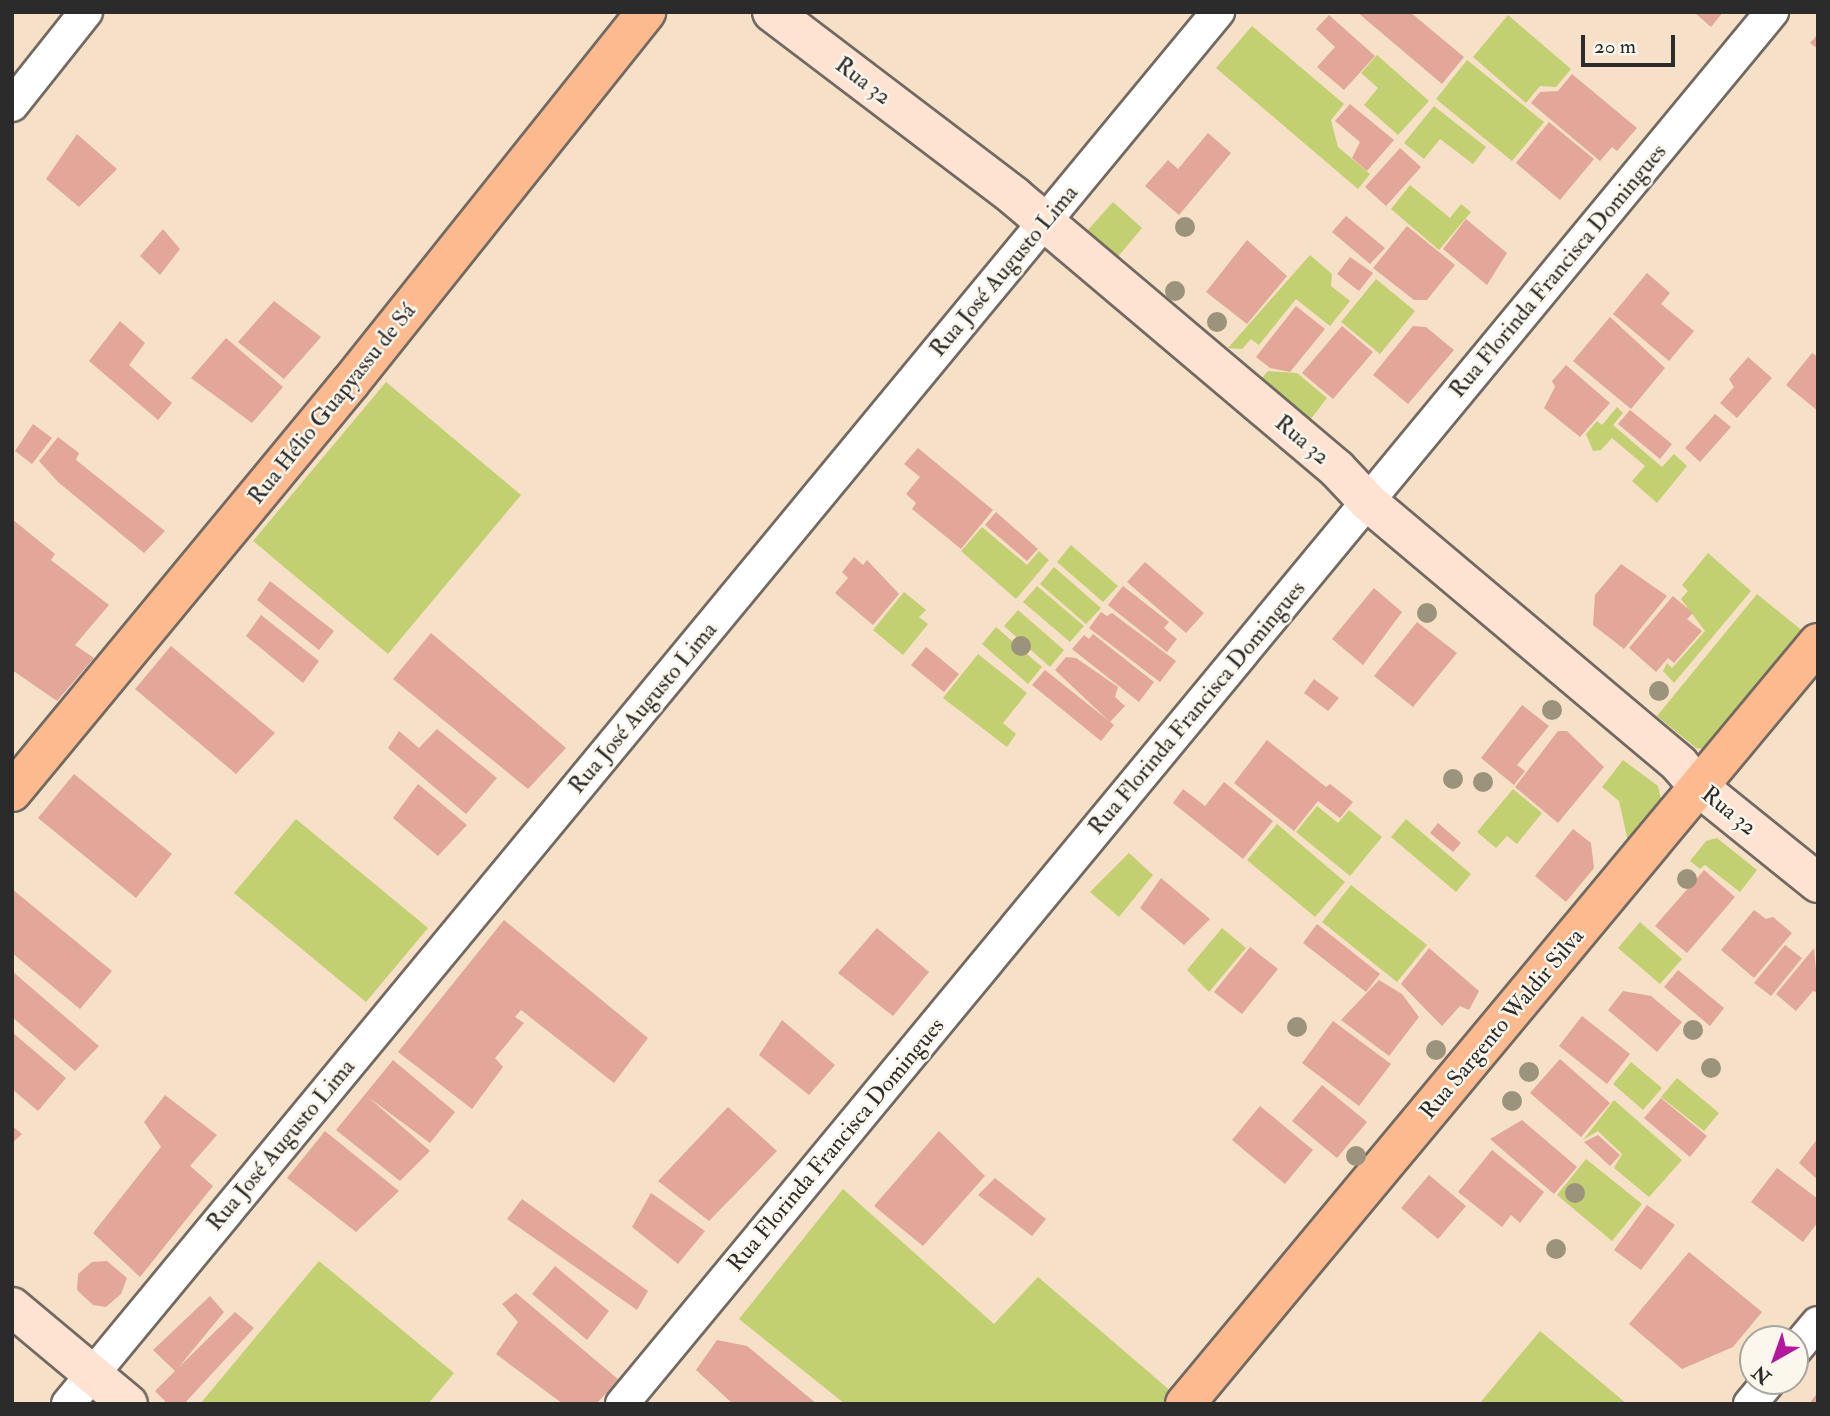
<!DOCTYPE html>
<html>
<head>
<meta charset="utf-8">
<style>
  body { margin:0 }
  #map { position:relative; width:1830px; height:1416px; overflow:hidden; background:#f6e0c7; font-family:"IM FELL Double Pica",serif }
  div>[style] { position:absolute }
  .green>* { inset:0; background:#c3d072 }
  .building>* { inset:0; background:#e2a799 }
  .roads { filter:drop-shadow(2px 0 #726a62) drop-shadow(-2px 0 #726a62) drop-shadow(0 2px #726a62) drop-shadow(0 -2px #726a62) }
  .street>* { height:32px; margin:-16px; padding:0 16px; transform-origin:16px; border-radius:16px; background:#fff }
  .secondary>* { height:38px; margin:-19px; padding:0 19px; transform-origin:19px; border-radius:19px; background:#fee3d2 }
  .primary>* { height:38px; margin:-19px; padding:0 19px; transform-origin:19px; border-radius:19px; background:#fcba8e }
  .trees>* { width:20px; height:20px; margin:-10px; border-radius:50%; background:#9b937b }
  span { translate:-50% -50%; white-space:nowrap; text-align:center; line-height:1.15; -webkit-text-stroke:5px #fbf7ec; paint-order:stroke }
  .street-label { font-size:23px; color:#2b2b2b }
  .frame { position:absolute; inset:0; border:14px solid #2b2b2b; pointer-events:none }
  .north { position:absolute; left:1739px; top:1325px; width:70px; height:70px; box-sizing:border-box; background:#fbf7ec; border:2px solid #a8a59f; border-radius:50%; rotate:220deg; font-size:19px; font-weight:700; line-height:28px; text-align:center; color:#2b2b2b }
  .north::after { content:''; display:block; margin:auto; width:24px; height:32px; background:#b5179e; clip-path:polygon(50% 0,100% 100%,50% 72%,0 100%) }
  .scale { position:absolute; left:1581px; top:35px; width:94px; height:32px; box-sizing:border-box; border:4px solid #2b2b2b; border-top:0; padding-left:9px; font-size:21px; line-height:24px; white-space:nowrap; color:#2b2b2b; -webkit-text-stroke:5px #fbf7ec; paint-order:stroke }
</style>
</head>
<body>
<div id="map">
  <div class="green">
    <i style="clip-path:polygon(1508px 15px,1571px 69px,1556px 87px,1540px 86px,1526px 103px,1473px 57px)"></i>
    <i style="clip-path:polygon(1252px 26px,1344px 104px,1331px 120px,1338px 147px,1370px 174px,1358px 189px,1216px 68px)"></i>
    <i style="clip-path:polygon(1377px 55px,1429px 101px,1398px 135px,1364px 105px,1378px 88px,1361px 73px)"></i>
    <i style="clip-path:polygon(1467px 60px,1544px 122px,1512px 161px,1436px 99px)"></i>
    <i style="clip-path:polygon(1434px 106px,1486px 147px,1473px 164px,1440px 139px,1424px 159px,1404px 143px)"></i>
    <i style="clip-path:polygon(1410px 185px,1450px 218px,1461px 204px,1471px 212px,1439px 250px,1391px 209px)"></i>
    <i style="clip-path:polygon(1113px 202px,1142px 228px,1116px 259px,1086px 232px)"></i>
    <i style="clip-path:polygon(1310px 255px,1332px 274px,1331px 286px,1350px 301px,1330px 326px,1296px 299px,1259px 345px,1251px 339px,1242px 349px,1228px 348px)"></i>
    <i style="clip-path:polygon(1376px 279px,1415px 311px,1380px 354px,1341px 322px)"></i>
    <i style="clip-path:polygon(1268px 371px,1297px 373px,1327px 398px,1310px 420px,1261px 379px)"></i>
    <i style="clip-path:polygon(386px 382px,521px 495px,388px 654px,253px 541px)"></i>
    <i style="clip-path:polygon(1617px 407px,1623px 413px,1613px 425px,1662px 467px,1674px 454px,1687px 466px,1657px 503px,1632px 481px,1645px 466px,1612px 438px,1601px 450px,1593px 451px,1586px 434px,1597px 421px,1602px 425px)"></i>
    <i style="clip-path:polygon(982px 527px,1027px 565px,1039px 551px,1049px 560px,1016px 599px,961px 551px)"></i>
    <i style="clip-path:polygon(1071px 545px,1118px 586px,1103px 602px,1057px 562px)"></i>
    <i style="clip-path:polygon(1708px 553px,1751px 591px,1674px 683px,1663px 671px,1667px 663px,1672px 668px,1705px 631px,1681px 599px,1688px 591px,1682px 585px)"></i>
    <i style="clip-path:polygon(1054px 567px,1101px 608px,1086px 624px,1040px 584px)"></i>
    <i style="clip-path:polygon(1037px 586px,1084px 626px,1070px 642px,1023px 602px)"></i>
    <i style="clip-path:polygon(904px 592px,926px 610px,919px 617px,928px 624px,903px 655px,873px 630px)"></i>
    <i style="clip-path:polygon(1757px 594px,1805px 633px,1709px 750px,1696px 748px,1657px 716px)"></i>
    <i style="clip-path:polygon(1018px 610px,1064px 650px,1050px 667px,1004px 626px)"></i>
    <i style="clip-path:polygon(996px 627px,1042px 667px,1028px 684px,982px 644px)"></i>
    <i style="clip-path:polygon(978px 654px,1027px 693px,1003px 723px,1016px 734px,1007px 747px,943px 698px)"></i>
    <i style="clip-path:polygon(1623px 760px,1658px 786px,1661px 799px,1629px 846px,1619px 801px,1602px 787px)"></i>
    <i style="clip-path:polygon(1513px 789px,1542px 813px,1517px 844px,1507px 836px,1496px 848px,1477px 832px)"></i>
    <i style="clip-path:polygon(1317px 806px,1338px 823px,1349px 810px,1382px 837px,1350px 876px,1296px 832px)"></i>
    <i style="clip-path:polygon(296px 819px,428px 928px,366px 1002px,234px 893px)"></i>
    <i style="clip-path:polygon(1406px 819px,1471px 874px,1456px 892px,1391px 837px)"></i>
    <i style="clip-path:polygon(1277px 824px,1345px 882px,1315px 917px,1247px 860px)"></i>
    <i style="clip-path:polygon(1717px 838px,1757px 870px,1740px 892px,1705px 865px,1700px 869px,1690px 861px,1706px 841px)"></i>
    <i style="clip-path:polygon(1129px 853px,1153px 875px,1119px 917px,1090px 892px)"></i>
    <i style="clip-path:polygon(1351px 885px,1427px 945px,1397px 982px,1322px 922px)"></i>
    <i style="clip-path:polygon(1640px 922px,1682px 959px,1660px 984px,1618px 948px)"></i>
    <i style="clip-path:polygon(1222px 928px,1246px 948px,1209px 992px,1187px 970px)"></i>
    <i style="clip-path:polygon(1631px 1062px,1662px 1088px,1643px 1110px,1613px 1084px)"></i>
    <i style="clip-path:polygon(1677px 1078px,1719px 1113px,1704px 1131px,1661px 1097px)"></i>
    <i style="clip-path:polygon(1614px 1100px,1682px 1160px,1649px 1197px,1614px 1168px,1622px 1154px,1598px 1131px,1583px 1140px)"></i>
    <i style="clip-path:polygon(1586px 1159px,1642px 1204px,1612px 1241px,1557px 1195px)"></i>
    <i style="clip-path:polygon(843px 1189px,994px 1324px,1038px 1277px,1180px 1399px,1175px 1404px,845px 1404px,739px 1319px)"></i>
    <i style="clip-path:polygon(319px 1261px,454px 1373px,428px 1404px,200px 1404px)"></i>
    <i style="clip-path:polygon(1540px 1331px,1627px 1404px,1479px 1404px)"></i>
  </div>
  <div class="building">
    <i style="clip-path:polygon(1357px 12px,1410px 12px,1464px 57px,1442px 84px)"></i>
    <i style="clip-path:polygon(1694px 12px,1723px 12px,1711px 27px)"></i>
    <i style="clip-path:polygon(1329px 15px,1375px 56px,1344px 90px,1317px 67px,1335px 47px,1316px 29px)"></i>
    <i style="clip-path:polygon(1818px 34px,1818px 49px,1810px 43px)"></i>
    <i style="clip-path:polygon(1572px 74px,1637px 128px,1617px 151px,1612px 147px,1600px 161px,1531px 103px,1540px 92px,1558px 91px)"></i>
    <i style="clip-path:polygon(1350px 104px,1394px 140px,1367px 171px,1352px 158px,1360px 142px,1335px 121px)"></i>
    <i style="clip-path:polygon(1549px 122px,1594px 159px,1560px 200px,1516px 163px)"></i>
    <i style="clip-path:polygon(1208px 133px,1231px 153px,1179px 215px,1145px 186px,1168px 160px,1178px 169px)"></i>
    <i style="clip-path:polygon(77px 134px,117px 169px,79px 207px,46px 179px)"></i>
    <i style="clip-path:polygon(1400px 148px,1421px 167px,1386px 206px,1365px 187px)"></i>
    <i style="clip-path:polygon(1346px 216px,1385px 248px,1370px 264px,1332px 232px)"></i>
    <i style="clip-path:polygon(1466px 219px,1507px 253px,1487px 285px,1443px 249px)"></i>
    <i style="clip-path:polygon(1407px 226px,1455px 265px,1427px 300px,1414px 300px,1373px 268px)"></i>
    <i style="clip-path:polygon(163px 229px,180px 249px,160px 275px,140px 256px)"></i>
    <i style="clip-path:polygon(1247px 240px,1287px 276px,1247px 324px,1206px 292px)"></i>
    <i style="clip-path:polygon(1350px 257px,1373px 273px,1359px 291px,1337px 274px)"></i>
    <i style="clip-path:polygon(1647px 273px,1670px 293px,1661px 304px,1694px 331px,1669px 361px,1613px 314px)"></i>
    <i style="clip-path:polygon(274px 301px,321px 337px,284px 379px,238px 342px)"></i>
    <i style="clip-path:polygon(1296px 306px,1325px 329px,1290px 372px,1270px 368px,1256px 357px)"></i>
    <i style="clip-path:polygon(1610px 317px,1665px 368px,1631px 409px,1573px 361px)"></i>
    <i style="clip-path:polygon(120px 321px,145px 343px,129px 365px,172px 403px,158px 420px,89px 361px)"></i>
    <i style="clip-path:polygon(1342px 326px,1373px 352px,1333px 399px,1302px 373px)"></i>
    <i style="clip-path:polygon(1413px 326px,1426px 327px,1454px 350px,1408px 404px,1373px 375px)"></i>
    <i style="clip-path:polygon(226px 338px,283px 387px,252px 423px,191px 378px)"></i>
    <i style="clip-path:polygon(1812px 353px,1818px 357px,1818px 411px,1786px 385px)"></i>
    <i style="clip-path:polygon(1748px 357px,1772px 378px,1737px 418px,1720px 403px,1734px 387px,1729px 379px)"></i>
    <i style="clip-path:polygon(1566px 365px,1610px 403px,1580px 437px,1544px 408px,1555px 387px,1552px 381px)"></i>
    <i style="clip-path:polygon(1630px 410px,1672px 444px,1660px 459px,1618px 424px)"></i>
    <i style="clip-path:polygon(1715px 414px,1731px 427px,1700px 462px,1685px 448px)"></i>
    <i style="clip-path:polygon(33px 424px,52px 438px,32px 464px,15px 451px)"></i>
    <i style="clip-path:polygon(58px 437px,79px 453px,76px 460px,165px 531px,144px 553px,58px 482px,39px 461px)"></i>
    <i style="clip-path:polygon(918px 448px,993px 510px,961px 549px,912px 509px,916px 503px,906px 494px,920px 477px,904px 464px)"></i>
    <i style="clip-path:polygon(996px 512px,1038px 549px,1027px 561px,985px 525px)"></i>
    <i style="clip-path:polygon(12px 519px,55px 554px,51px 560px,109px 605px,75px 645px,94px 658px,57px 701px,12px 670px)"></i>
    <i style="clip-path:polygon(854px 557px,863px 565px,867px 560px,899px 594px,873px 625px,835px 593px,848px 578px,842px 572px)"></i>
    <i style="clip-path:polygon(1145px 562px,1204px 613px,1186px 633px,1127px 582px)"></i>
    <i style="clip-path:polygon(1621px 564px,1667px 596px,1624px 649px,1593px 625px,1595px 595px)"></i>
    <i style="clip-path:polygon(270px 581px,334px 631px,319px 650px,257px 600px)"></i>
    <i style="clip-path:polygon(1123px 586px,1169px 622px,1164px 628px,1177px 639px,1167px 652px,1108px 605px)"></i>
    <i style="clip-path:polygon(1374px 588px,1402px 612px,1363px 665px,1332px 639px)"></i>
    <i style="clip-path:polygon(1673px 596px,1693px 613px,1687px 619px,1702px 631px,1674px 663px,1668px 658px,1656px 672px,1629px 648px)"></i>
    <i style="clip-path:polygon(1101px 612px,1107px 616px,1112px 613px,1176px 661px,1160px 682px,1089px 628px)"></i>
    <i style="clip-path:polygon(261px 615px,319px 661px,303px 683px,246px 636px)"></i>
    <i style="clip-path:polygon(1417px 622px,1457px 653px,1413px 707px,1374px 676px)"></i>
    <i style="clip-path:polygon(431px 633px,566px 748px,528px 789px,393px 679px)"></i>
    <i style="clip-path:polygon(1093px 634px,1154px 682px,1139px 702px,1072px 649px,1084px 635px,1089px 639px)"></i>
    <i style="clip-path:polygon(171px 646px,275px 733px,236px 774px,135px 689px)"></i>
    <i style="clip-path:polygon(926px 647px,959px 674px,944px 692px,911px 665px)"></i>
    <i style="clip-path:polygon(1066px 657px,1076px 658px,1118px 687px,1115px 697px,1125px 706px,1110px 722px,1055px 670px)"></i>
    <i style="clip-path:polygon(1045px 670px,1114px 725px,1101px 741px,1032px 685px)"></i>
    <i style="clip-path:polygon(1314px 679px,1339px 698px,1328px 711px,1304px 693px)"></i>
    <i style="clip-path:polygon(1522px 705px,1549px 726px,1517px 765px,1525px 771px,1514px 785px,1481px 758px)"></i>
    <i style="clip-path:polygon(437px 729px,497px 778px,466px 814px,388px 748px,399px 731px,419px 748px)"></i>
    <i style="clip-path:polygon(1558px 731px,1567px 731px,1604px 767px,1558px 823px,1515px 787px)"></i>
    <i style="clip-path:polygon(1267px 740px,1326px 787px,1330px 784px,1353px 802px,1340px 818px,1318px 801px,1294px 831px,1234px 783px)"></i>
    <i style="clip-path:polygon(74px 774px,172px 854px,136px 898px,38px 818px)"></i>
    <i style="clip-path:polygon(1224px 782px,1273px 821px,1243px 859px,1173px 803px,1183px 789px,1205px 806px)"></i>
    <i style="clip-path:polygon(418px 784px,467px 825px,438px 856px,393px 818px)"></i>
    <i style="clip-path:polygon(1438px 823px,1461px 843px,1453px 852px,1430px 833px)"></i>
    <i style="clip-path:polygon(1573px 829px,1591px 843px,1594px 868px,1566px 902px,1535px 876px)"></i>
    <i style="clip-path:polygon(1704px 870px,1735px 897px,1687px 953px,1655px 926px)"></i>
    <i style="clip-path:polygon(1161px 878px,1210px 919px,1184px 945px,1140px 908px)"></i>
    <i style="clip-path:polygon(12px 889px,112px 971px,80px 1009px,12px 953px)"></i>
    <i style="clip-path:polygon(1754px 910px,1766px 919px,1773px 917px,1792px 933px,1754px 978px,1721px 950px)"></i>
    <i style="clip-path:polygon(504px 920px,648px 1038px,614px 1083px,521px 1010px,515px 1017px,524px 1023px,495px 1058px,503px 1067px,472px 1109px,398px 1052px)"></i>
    <i style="clip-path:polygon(1317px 924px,1380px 974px,1366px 992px,1303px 943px)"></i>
    <i style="clip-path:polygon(877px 928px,929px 972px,893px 1016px,838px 973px)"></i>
    <i style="clip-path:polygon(1785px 945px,1802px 958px,1771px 996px,1754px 983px)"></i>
    <i style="clip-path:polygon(1250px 947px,1278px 969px,1242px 1014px,1214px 992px)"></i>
    <i style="clip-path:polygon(1429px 948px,1479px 991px,1469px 1010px,1460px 1006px,1442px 1026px,1401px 984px)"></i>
    <i style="clip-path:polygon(1814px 948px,1818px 993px,1813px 991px,1796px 1011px,1776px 994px)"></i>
    <i style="clip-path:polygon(1678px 970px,1724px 1008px,1710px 1026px,1664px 987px)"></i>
    <i style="clip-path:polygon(12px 971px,99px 1046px,75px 1071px,12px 1017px)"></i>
    <i style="clip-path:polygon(1379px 980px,1402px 994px,1419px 1017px,1389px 1056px,1341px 1020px)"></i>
    <i style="clip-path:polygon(1623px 991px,1651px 996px,1682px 1022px,1657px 1052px,1608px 1010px)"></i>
    <i style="clip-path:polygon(1582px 1016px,1630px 1054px,1607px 1084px,1559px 1046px)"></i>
    <i style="clip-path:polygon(782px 1020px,835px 1065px,809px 1095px,759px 1055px)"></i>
    <i style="clip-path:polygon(1333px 1021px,1391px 1064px,1359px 1106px,1302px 1063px)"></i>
    <i style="clip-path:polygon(12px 1032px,66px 1078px,38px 1111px,12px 1089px)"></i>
    <i style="clip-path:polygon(1560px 1059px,1610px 1103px,1581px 1137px,1530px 1093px)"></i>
    <i style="clip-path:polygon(393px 1060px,455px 1112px,430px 1143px,368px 1097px,430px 1151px,400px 1181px,336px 1130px)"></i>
    <i style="clip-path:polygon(1322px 1085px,1367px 1122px,1337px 1158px,1292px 1121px)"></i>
    <i style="clip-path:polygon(165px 1095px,217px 1135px,190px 1166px,213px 1186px,140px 1277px,93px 1233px,161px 1147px,144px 1122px)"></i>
    <i style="clip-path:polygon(1661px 1098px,1707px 1136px,1690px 1157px,1644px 1118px)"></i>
    <i style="clip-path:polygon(1260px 1106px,1313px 1150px,1285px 1184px,1232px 1140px)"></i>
    <i style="clip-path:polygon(728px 1107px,777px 1151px,709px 1221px,658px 1181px)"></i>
    <i style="clip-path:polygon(1522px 1120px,1577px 1167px,1554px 1194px,1490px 1139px)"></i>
    <i style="clip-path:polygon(12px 1126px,22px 1134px,12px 1143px)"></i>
    <i style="clip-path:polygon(325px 1131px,399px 1191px,356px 1232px,287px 1178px)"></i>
    <i style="clip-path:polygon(939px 1131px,985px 1176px,923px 1246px,874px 1206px)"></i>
    <i style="clip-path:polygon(1598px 1135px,1620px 1155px,1610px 1166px,1584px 1142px)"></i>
    <i style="clip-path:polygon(1818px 1138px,1818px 1180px,1799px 1163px)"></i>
    <i style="clip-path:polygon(1492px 1150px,1544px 1192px,1520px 1223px,1511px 1215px,1502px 1227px,1458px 1192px)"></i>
    <i style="clip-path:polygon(1777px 1168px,1818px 1199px,1818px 1222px,1803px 1242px,1751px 1202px)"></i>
    <i style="clip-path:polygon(1429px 1175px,1466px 1206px,1438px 1239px,1401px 1208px)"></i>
    <i style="clip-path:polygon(995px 1178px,1046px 1219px,1032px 1236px,978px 1195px)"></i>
    <i style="clip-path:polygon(651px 1193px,705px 1231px,678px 1264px,632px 1227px)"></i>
    <i style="clip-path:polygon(522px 1199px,648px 1291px,637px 1310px,507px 1219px)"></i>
    <i style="clip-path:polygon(1647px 1205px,1675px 1225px,1641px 1270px,1614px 1250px)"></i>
    <i style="clip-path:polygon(1689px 1252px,1762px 1312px,1733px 1347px,1682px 1369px,1629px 1324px)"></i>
    <i style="clip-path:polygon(107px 1261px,127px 1278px,121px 1294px,106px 1307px,93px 1305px,77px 1290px,78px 1274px,92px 1262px)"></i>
    <i style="clip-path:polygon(555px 1266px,609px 1311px,587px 1340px,532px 1294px)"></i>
    <i style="clip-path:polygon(516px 1293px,619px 1380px,596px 1404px,563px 1404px,496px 1354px,518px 1322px,502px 1304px)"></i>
    <i style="clip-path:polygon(210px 1296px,224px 1312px,178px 1368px,235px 1312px,254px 1328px,184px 1404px,168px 1404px,155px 1391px,175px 1371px,153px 1350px)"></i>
    <i style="clip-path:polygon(717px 1340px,747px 1346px,817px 1404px,733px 1404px,696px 1370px)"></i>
    <i style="clip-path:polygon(1818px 1392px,1818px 1404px,1809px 1404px)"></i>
  </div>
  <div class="roads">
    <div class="street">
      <i style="left:12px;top:105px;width:119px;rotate:-51.5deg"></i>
      <i style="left:1795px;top:1350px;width:35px;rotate:-50deg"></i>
      <i style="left:68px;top:1404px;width:1806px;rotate:-50.44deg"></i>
      <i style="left:622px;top:1404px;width:1806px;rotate:-50.44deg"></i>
      <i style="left:1750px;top:1404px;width:30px;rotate:-50deg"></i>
    </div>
    <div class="secondary">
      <i style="left:772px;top:12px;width:304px;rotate:37.2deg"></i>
      <i style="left:1014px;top:196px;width:423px;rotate:40.2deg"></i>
      <i style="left:1337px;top:469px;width:44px;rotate:46.8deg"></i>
      <i style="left:1367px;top:501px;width:408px;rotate:40.1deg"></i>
      <i style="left:1679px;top:764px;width:30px;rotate:49deg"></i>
      <i style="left:1699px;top:787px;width:153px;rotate:38.9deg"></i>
      <i style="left:12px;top:1307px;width:151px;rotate:39.9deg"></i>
    </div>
    <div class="primary">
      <i style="left:12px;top:792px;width:531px;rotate:-50.43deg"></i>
      <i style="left:350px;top:383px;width:475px;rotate:-51.4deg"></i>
      <i style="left:1185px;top:1404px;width:990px;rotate:-50.25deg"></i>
    </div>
  </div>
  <div class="trees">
    <i style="left:1185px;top:227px"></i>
    <i style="left:1175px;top:291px"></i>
    <i style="left:1217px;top:322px"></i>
    <i style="left:1427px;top:613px"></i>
    <i style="left:1021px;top:646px"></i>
    <i style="left:1659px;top:691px"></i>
    <i style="left:1552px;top:710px"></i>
    <i style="left:1453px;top:779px"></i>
    <i style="left:1483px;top:782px"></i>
    <i style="left:1687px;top:879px"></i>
    <i style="left:1297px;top:1027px"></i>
    <i style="left:1693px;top:1030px"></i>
    <i style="left:1436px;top:1050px"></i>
    <i style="left:1711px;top:1068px"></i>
    <i style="left:1529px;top:1072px"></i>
    <i style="left:1512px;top:1101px"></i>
    <i style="left:1356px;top:1156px"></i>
    <i style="left:1575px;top:1193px"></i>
    <i style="left:1556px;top:1249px"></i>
  </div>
  <div class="street-label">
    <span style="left:863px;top:81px;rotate:37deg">Rua 32</span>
    <span style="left:1004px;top:271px;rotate:-50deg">Rua José Augusto Lima</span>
    <span style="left:1558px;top:271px;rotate:-50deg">Rua Florinda Francisca Domingues</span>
    <span style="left:332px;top:404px;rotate:-51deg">Rua Hélio Guapyassu de Sá</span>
    <span style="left:1302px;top:440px;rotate:40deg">Rua 32</span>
    <span style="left:643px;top:708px;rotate:-50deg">Rua José Augusto Lima</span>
    <span style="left:1197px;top:708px;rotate:-50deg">Rua Florinda Francisca Domingues</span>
    <span style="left:1729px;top:811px;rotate:39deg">Rua 32</span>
    <span style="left:1502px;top:1024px;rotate:-50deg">Rua Sargento Waldir Silva</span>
    <span style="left:281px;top:1145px;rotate:-50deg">Rua José Augusto Lima</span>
    <span style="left:836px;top:1145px;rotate:-50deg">Rua Florinda Francisca Domingues</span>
  </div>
  <div class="frame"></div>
  <div class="north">N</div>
  <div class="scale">20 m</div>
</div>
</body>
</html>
